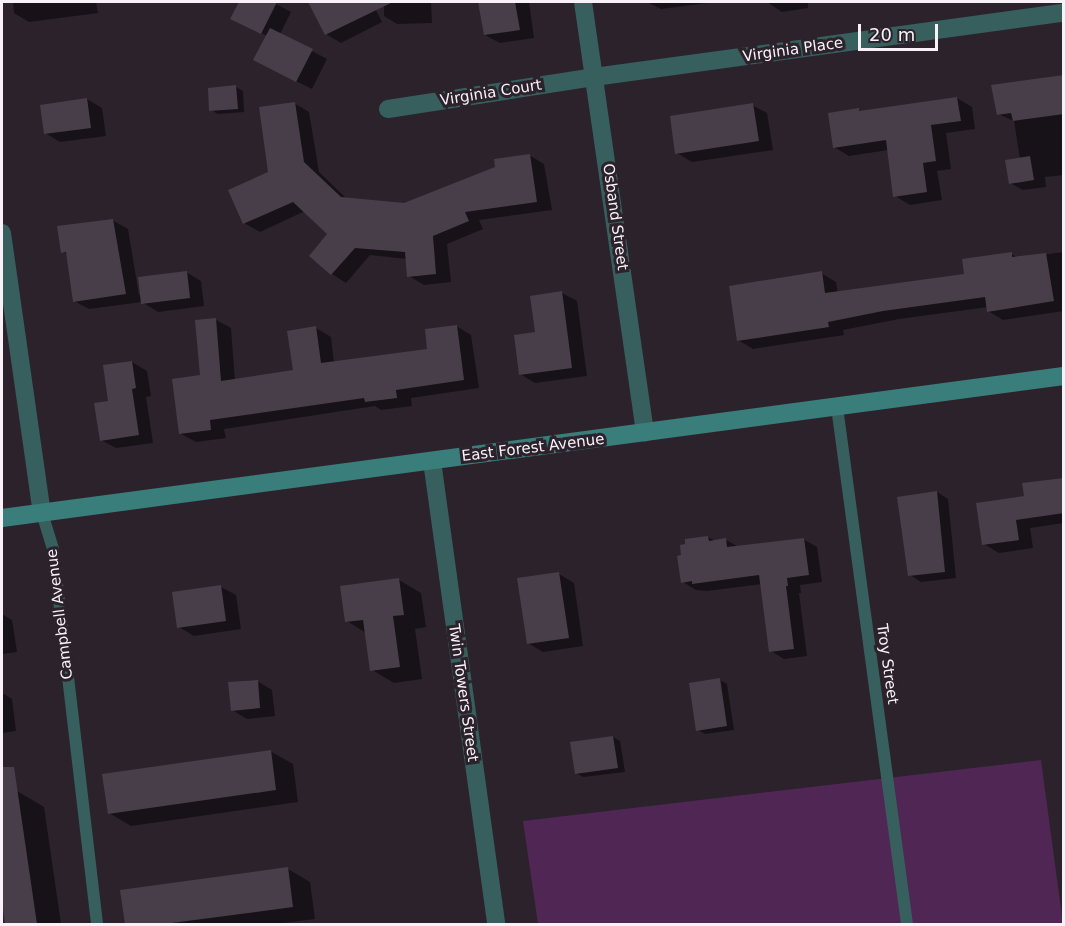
<!DOCTYPE html>
<html>
<head>
<meta charset="utf-8">
<style>
  body { margin:0 }
  #map { position:relative; width:1065px; height:926px; overflow:hidden; background:#2c222c; font-family:"DejaVu Sans",sans-serif }
  div>[style] { position:absolute }
  .green>* { inset:0; background:#502654 }
  .shadow>* { inset:0; background:#0007 }
  .building>* { inset:0; background:#483e49 }
  .lane>* { height:12px; margin:-6px; padding:0 6px; transform-origin:6px; border-radius:6px; background:#365f5d }
  .street>* { height:18px; margin:-9px; padding:0 9px; transform-origin:9px; border-radius:9px; background:#365f5d }
  .secondary>* { height:18px; margin:-9px; padding:0 9px; transform-origin:9px; border-radius:9px; background:#3a7e7b }
  span { translate:-50% -50%; white-space:nowrap; text-align:center; line-height:1.15; -webkit-text-stroke:6px #2c222c; paint-order:stroke }
  .street-label { font-size:15px; color:#f8f2f8 }
  .frame { position:absolute; inset:0; border:3px solid #f8f2f8; pointer-events:none }
  .scale { position:absolute; left:858px; top:24px; width:80px; height:27px; box-sizing:border-box; border:3px solid #f8f2f8; border-top:0; padding-left:8px; font-size:18px; line-height:21px; white-space:nowrap; color:#f8f2f8; -webkit-text-stroke:4px #2c222c; paint-order:stroke }
</style>
</head>
<body>
<div id="map">
  <div class="green">
    <i style="clip-path:polygon(1041px 760px,1063px 924px,538px 924px,523px 821px)"></i>
  </div>
  <div class="shadow">
    <i style="clip-path:polygon(13px 2px,96px 2px,98px 13px,29px 22px,14px 13px)"></i>
    <i style="clip-path:polygon(240px 2px,272px 2px,291px 12px,280px 34px,327px 59px,312px 89px,270px 68px,267px 36px,232px 18px)"></i>
    <i style="clip-path:polygon(313px 2px,372px 2px,382px 22px,341px 43px,326px 34px,310px 3px)"></i>
    <i style="clip-path:polygon(384px 2px,431px 2px,432px 23px,397px 24px,384px 16px)"></i>
    <i style="clip-path:polygon(480px 2px,529px 2px,534px 38px,500px 43px,485px 35px)"></i>
    <i style="clip-path:polygon(647px 2px,708px 2px,708px 3px,661px 9px)"></i>
    <i style="clip-path:polygon(767px 2px,808px 2px,808px 8px,782px 12px)"></i>
    <i style="clip-path:polygon(1062px 73px,1064px 73px,1064px 175px,1045px 177px,1046px 187px,1023px 190px,1010px 183px,1020px 159px,1014px 121px,998px 114px,1062px 76px)"></i>
    <i style="clip-path:polygon(236px 87px,243px 91px,244px 112px,218px 114px,211px 110px)"></i>
    <i style="clip-path:polygon(957px 98px,972px 107px,975px 129px,946px 133px,951px 169px,937px 171px,942px 200px,910px 205px,895px 196px,888px 150px,849px 156px,834px 147px,858px 110px,863px 112px)"></i>
    <i style="clip-path:polygon(87px 99px,102px 108px,106px 136px,60px 142px,45px 133px)"></i>
    <i style="clip-path:polygon(294px 103px,309px 112px,319px 172px,347px 199px,404px 205px,529px 155px,544px 164px,552px 210px,479px 220px,483px 229px,447px 244px,451px 282px,424px 285px,409px 276px,407px 259px,370px 255px,346px 283px,332px 274px,330px 234px,305px 211px,260px 232px,244px 223px,270px 173px)"></i>
    <i style="clip-path:polygon(752px 105px,767px 113px,773px 150px,692px 162px,677px 153px)"></i>
    <i style="clip-path:polygon(112px 220px,128px 229px,139px 295px,186px 272px,201px 281px,204px 306px,158px 312px,142px 302px,89px 309px,74px 301px,68px 255px,63px 252px)"></i>
    <i style="clip-path:polygon(1064px 252px,1064px 311px,1003px 320px,988px 311px,988px 307px,899px 319px,843px 330px,844px 335px,753px 349px,738px 340px,821px 273px,836px 282px,838px 293px,966px 275px,1011px 254px,1019px 258px)"></i>
    <i style="clip-path:polygon(562px 293px,577px 301px,587px 376px,535px 383px,520px 374px,537px 334px)"></i>
    <i style="clip-path:polygon(216px 320px,231px 328px,235px 381px,295px 372px,316px 328px,331px 337px,334px 363px,429px 350px,456px 326px,471px 335px,479px 388px,411px 398px,412px 406px,381px 410px,375px 406px,224px 429px,226px 438px,196px 442px,181px 434px,201px 377px)"></i>
    <i style="clip-path:polygon(132px 362px,147px 371px,151px 396px,146px 397px,153px 443px,116px 448px,101px 440px,110px 402px)"></i>
    <i style="clip-path:polygon(1064px 479px,1064px 523px,1030px 528px,1033px 548px,999px 553px,984px 544px,1026px 497px)"></i>
    <i style="clip-path:polygon(937px 492px,948px 499px,956px 578px,921px 582px,910px 575px)"></i>
    <i style="clip-path:polygon(708px 537px,715px 541px,726px 540px,739px 547px,803px 539px,817px 547px,822px 582px,800px 585px,801px 593px,799px 593px,807px 656px,784px 659px,771px 651px,762px 584px,707px 591px,696px 590px,683px 582px)"></i>
    <i style="clip-path:polygon(559px 574px,574px 583px,583px 646px,543px 652px,528px 643px)"></i>
    <i style="clip-path:polygon(399px 580px,421px 593px,426px 627px,415px 629px,422px 679px,394px 683px,372px 670px,366px 633px,347px 621px)"></i>
    <i style="clip-path:polygon(221px 587px,236px 595px,241px 629px,194px 636px,179px 627px)"></i>
    <i style="clip-path:polygon(2px 614px,12px 620px,17px 652px,2px 654px)"></i>
    <i style="clip-path:polygon(720px 680px,727px 684px,734px 730px,705px 734px,698px 730px)"></i>
    <i style="clip-path:polygon(257px 681px,272px 690px,275px 716px,247px 719px,232px 710px)"></i>
    <i style="clip-path:polygon(2px 693px,12px 699px,16px 731px,2px 733px)"></i>
    <i style="clip-path:polygon(613px 737px,620px 741px,625px 772px,583px 777px,576px 773px)"></i>
    <i style="clip-path:polygon(270px 751px,293px 764px,298px 802px,131px 826px,109px 813px)"></i>
    <i style="clip-path:polygon(17px 791px,44px 807px,61px 924px,6px 924px,2px 890px,2px 793px)"></i>
    <i style="clip-path:polygon(288px 869px,310px 882px,315px 919px,276px 924px,126px 924px,122px 892px)"></i>
  </div>
  <div class="building">
    <i style="clip-path:polygon(239px 2px,277px 2px,261px 34px,230px 19px)"></i>
    <i style="clip-path:polygon(308px 2px,393px 2px,325px 35px)"></i>
    <i style="clip-path:polygon(478px 2px,515px 2px,520px 30px,484px 35px)"></i>
    <i style="clip-path:polygon(270px 28px,313px 49px,296px 82px,253px 60px)"></i>
    <i style="clip-path:polygon(1064px 75px,1064px 114px,1013px 121px,1011px 113px,997px 115px,991px 85px)"></i>
    <i style="clip-path:polygon(236px 85px,238px 109px,209px 111px,208px 88px)"></i>
    <i style="clip-path:polygon(957px 97px,961px 121px,931px 125px,936px 161px,923px 163px,927px 192px,893px 197px,886px 140px,833px 148px,828px 113px,859px 108px,859px 111px)"></i>
    <i style="clip-path:polygon(87px 98px,91px 128px,44px 134px,40px 105px)"></i>
    <i style="clip-path:polygon(295px 102px,304px 162px,341px 197px,404px 203px,495px 167px,494px 159px,530px 154px,537px 202px,465px 212px,469px 221px,433px 236px,436px 274px,407px 277px,405px 252px,355px 248px,331px 275px,309px 256px,327px 234px,293px 202px,243px 224px,228px 190px,268px 172px,259px 107px)"></i>
    <i style="clip-path:polygon(753px 103px,759px 141px,675px 154px,670px 116px)"></i>
    <i style="clip-path:polygon(1030px 156px,1034px 180px,1009px 184px,1005px 160px)"></i>
    <i style="clip-path:polygon(113px 219px,126px 294px,73px 302px,66px 252px,61px 253px,57px 226px)"></i>
    <i style="clip-path:polygon(1012px 252px,1012px 257px,1046px 253px,1054px 301px,987px 312px,985px 297px,883px 311px,828px 322px,829px 327px,737px 341px,729px 286px,822px 271px,825px 293px,964px 274px,962px 259px)"></i>
    <i style="clip-path:polygon(187px 271px,190px 298px,141px 304px,138px 277px)"></i>
    <i style="clip-path:polygon(562px 291px,572px 368px,519px 375px,514px 335px,535px 332px,530px 296px)"></i>
    <i style="clip-path:polygon(216px 318px,221px 381px,293px 370px,287px 331px,316px 326px,321px 363px,427px 349px,425px 329px,457px 325px,464px 380px,396px 390px,397px 398px,365px 402px,364px 398px,210px 420px,211px 430px,179px 434px,172px 379px,200px 375px,195px 320px)"></i>
    <i style="clip-path:polygon(132px 361px,136px 388px,132px 389px,139px 435px,100px 441px,94px 403px,108px 401px,103px 365px)"></i>
    <i style="clip-path:polygon(1064px 478px,1064px 513px,1016px 520px,1019px 540px,982px 545px,976px 503px,1024px 496px,1022px 483px)"></i>
    <i style="clip-path:polygon(937px 491px,945px 572px,908px 576px,897px 497px)"></i>
    <i style="clip-path:polygon(708px 536px,709px 541px,726px 538px,727px 547px,804px 538px,809px 575px,787px 578px,788px 586px,786px 586px,794px 649px,769px 652px,759px 575px,692px 584px,692px 581px,681px 583px,677px 556px,681px 555px,680px 545px,685px 544px,685px 539px)"></i>
    <i style="clip-path:polygon(559px 572px,569px 638px,527px 644px,517px 578px)"></i>
    <i style="clip-path:polygon(399px 578px,404px 615px,393px 616px,400px 667px,370px 671px,363px 620px,345px 622px,340px 586px)"></i>
    <i style="clip-path:polygon(221px 585px,226px 621px,177px 628px,172px 592px)"></i>
    <i style="clip-path:polygon(720px 678px,727px 726px,696px 731px,689px 683px)"></i>
    <i style="clip-path:polygon(258px 680px,260px 708px,231px 711px,228px 682px)"></i>
    <i style="clip-path:polygon(613px 736px,618px 768px,575px 774px,570px 742px)"></i>
    <i style="clip-path:polygon(271px 750px,276px 790px,108px 814px,102px 774px)"></i>
    <i style="clip-path:polygon(2px 767px,14px 767px,37px 924px,5px 924px,2px 901px)"></i>
    <i style="clip-path:polygon(288px 867px,293px 907px,164px 924px,125px 924px,120px 890px)"></i>
  </div>
  <div class="lane">
    <i style="left:837px;top:407px;width:522px;rotate:82.29deg"></i>
    <i style="left:42px;top:513px;width:38px;rotate:73deg"></i>
    <i style="left:53px;top:549px;width:378px;rotate:83.3deg"></i>
  </div>
  <div class="street">
    <i style="left:583px;top:2px;width:435px;rotate:81.8deg"></i>
    <i style="left:388px;top:109px;width:208px;rotate:-8.8deg"></i>
    <i style="left:594px;top:77px;width:474px;rotate:-7.8deg"></i>
    <i style="left:2px;top:233px;width:283px;rotate:81.9deg"></i>
    <i style="left:432px;top:461px;width:467px;rotate:82.1deg"></i>
  </div>
  <div class="secondary">
    <i style="left:2px;top:518px;width:1071px;rotate:-7.62deg"></i>
  </div>
  <div class="street-label">
    <span style="left:793px;top:50px;rotate:-8deg">Virginia Place</span>
    <span style="left:491px;top:93px;rotate:-9deg">Virginia Court</span>
    <span style="left:615px;top:217px;rotate:82deg">Osband Street</span>
    <span style="left:533px;top:448px;rotate:-7deg">East Forest Avenue</span>
    <span style="left:60px;top:614px;rotate:-97deg">Campbell Avenue</span>
    <span style="left:887px;top:664px;rotate:82deg">Troy Street</span>
    <span style="left:463px;top:693px;rotate:82deg">Twin Towers Street</span>
  </div>
  <div class="frame"></div>
  <div class="scale">20 m</div>
</div>
</body>
</html>
